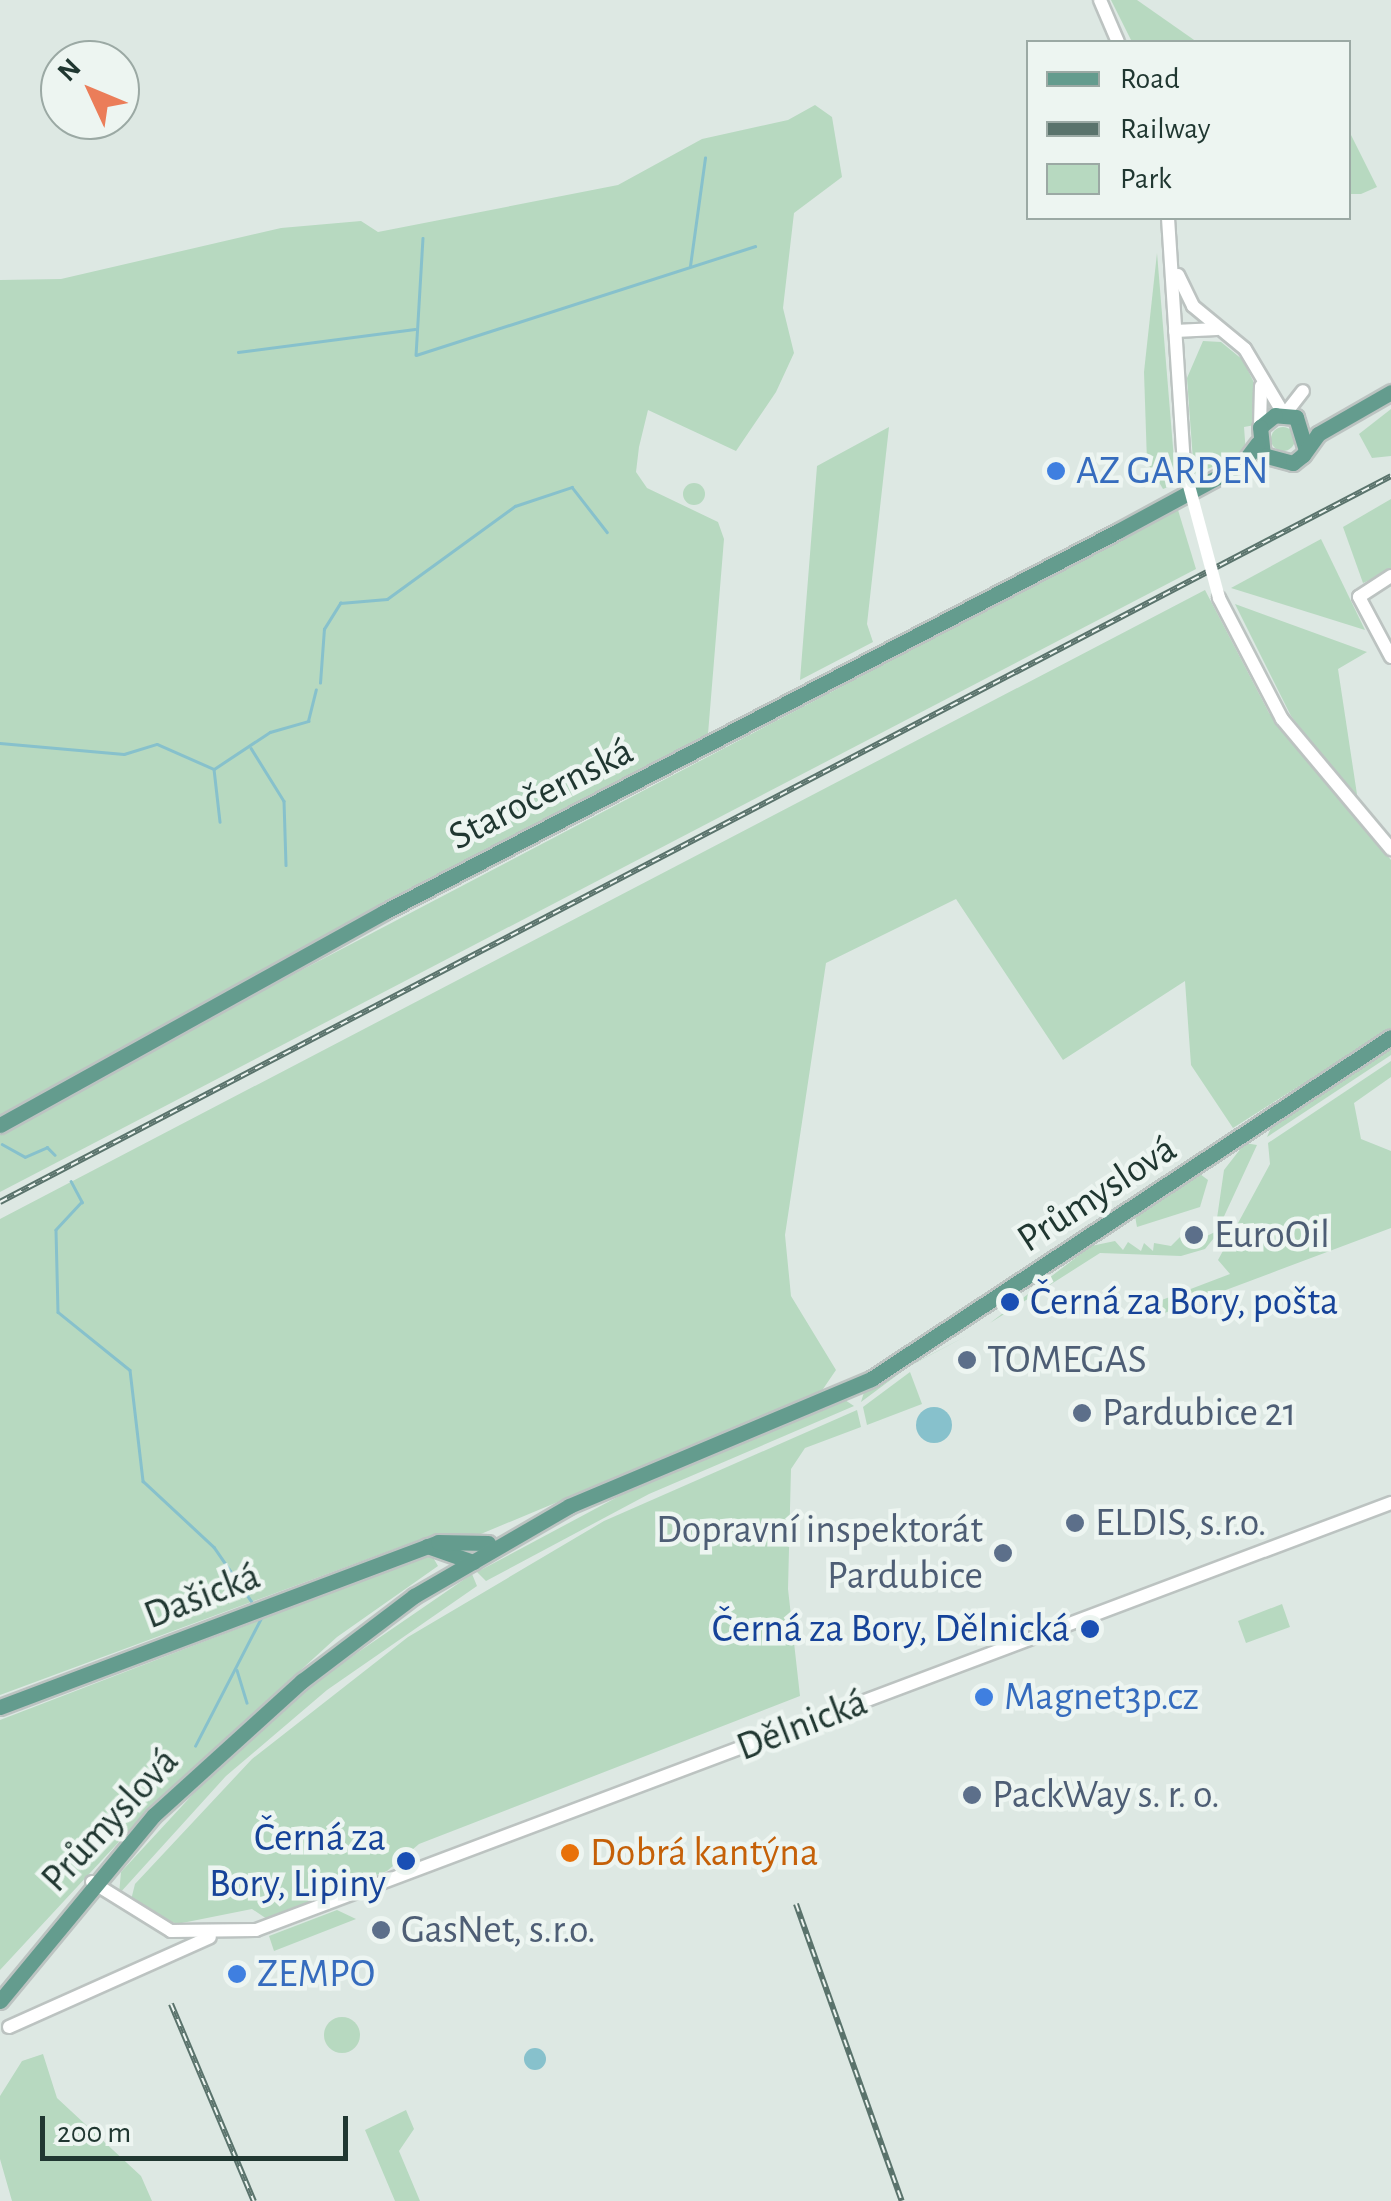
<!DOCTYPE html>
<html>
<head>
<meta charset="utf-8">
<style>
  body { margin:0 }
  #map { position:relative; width:1391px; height:2201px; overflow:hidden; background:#dde8e3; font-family:"Alegreya Sans",sans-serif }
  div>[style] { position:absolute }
  .green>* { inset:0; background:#b7d9c0 }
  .round { border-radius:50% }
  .water>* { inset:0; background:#87c1cc }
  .stream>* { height:2.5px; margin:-1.25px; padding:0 1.25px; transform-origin:1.25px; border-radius:1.25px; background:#87c1cc }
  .roads { filter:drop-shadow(2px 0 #bcc3c1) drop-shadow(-2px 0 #bcc3c1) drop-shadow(0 2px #bcc3c1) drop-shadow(0 -2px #bcc3c1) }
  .minor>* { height:12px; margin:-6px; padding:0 6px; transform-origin:6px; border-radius:6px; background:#fff }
  .major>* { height:15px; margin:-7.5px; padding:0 7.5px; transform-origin:7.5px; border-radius:7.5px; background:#649c8e }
  .rail>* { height:6px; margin-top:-3px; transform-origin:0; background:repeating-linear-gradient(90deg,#edf5f1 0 8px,#5a736c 0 16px); box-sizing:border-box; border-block:2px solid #5a736c }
  .minor-bridge>* { height:12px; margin:-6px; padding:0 6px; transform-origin:6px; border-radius:6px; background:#fff }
  .dots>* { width:28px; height:28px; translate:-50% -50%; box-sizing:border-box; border:5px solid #edf5f1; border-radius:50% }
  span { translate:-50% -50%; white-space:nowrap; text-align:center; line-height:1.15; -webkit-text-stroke:9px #edf5f1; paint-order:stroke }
  .shop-label { font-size:40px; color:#366cbe }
  .left { translate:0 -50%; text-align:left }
  .street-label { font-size:40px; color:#203731 }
  .service-label { font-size:40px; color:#4e5e75 }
  .right { translate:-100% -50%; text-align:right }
  .transit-label { font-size:40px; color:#164399 }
  .food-label { font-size:40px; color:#c56008 }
  .legend { position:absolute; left:1026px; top:40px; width:325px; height:180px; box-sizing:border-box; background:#edf5f1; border:2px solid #9ba9a4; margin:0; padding:12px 18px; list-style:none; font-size:30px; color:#203731 }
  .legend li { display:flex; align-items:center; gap:20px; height:50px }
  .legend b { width:50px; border:2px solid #9ba9a4 }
  .north { position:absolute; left:40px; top:40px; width:100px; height:100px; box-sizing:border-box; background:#edf5f1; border:2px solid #9ba9a4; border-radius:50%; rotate:314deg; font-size:28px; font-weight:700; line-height:40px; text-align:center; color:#203731 }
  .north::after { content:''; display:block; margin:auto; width:35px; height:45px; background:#eb7d59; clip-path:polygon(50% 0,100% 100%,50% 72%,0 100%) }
  .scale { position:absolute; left:40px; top:2116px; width:308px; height:45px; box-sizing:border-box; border:5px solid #203731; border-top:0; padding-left:12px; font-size:30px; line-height:35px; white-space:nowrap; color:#203731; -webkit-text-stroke:8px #edf5f1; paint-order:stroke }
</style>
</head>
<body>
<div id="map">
  <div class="green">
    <i style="clip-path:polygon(1111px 0,1137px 0,1197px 42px,1132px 42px)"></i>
    <i style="clip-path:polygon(815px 105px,832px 117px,842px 177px,794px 213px,783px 308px,794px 353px,776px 392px,736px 451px,648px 410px,639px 447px,636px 472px,647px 488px,718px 522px,724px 539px,708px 734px,0 1115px,0 280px,61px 279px,281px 228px,361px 221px,378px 232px,618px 185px,702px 139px,788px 120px)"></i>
    <i style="clip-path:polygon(1348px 129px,1377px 187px,1361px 194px,1349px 194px)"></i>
    <i style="clip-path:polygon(1157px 253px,1176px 484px,1163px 489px,1147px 462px,1144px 372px)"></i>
    <i style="clip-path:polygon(1203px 341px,1221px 342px,1243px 360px,1256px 387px,1255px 425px,1244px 427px,1246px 454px,1194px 474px,1187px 378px)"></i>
    <i style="clip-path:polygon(1391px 409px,1391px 456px,1372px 458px,1359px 434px)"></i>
    <i style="clip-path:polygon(889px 427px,867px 624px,873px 642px,800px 680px,817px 466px)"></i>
    <i class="round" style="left:1271px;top:427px;width:24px;height:24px"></i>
    <i class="round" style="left:683px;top:483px;width:22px;height:22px"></i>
    <i style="clip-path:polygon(1391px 499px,1391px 571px,1363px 583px,1343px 527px)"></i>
    <i style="clip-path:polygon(1178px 510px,1196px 569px,0 1192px,0 1135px,75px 1089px)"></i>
    <i style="clip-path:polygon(1321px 539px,1365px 630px,1231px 588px)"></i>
    <i style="clip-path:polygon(1205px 590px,1269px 713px,1391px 860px,1391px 1028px,1233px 1128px,1191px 1065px,1185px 981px,1063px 1060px,956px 899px,826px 963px,785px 1235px,791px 1296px,836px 1370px,821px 1392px,476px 1536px,438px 1533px,0 1695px,0 1219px)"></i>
    <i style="clip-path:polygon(1235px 604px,1367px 652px,1338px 669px,1358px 801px,1291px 716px)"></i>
    <i style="clip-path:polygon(1391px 1045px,1391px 1055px,1267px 1137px,1273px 1123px)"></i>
    <i style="clip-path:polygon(1391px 1061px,1391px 1077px,1354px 1103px,1361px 1139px,1391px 1151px,1391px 1228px,1151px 1318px,1146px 1306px,1230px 1274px,1218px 1260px,1270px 1164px,1268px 1143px)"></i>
    <i style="clip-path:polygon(1245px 1143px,1257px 1145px,1214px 1238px,1205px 1249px,1181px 1256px,1100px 1253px,990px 1323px,1091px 1246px,1115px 1241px,1123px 1250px,1128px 1242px,1141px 1251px,1144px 1243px,1153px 1251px,1154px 1243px,1171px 1246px,1182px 1235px,1186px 1246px,1215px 1232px,1224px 1170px)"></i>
    <i style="clip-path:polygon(1200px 1174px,1208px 1180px,1200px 1207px,1137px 1227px,1135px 1216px)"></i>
    <i style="clip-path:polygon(970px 1334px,908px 1367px,861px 1402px,865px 1389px)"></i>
    <i style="clip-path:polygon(910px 1372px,922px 1404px,867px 1425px,863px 1407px)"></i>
    <i style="clip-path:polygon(845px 1400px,854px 1406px,649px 1494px,486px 1581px,477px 1572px,668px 1470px)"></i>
    <i style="clip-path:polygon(857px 1410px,861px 1427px,805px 1448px,791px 1469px,788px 1589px,800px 1696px,419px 1844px,387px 1871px,267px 1919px,252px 1909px,177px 1924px,130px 1904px,135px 1884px,252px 1759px,408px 1637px,604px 1521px)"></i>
    <i style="clip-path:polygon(431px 1554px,438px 1566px,337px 1637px,154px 1804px,0 1970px,0 1720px)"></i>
    <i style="clip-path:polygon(472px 1574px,477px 1586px,327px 1690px,226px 1776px,119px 1894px,121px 1872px,219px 1766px,322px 1677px)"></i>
    <i style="clip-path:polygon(1282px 1604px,1290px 1627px,1246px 1643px,1238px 1621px)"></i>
    <i style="clip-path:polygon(337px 1910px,356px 1919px,274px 1951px,269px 1936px)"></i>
    <i class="round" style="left:324px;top:2017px;width:36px;height:36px"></i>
    <i style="clip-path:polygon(43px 2054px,57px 2098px,141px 2176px,152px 2201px,12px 2201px,0 2159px,0 2096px,22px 2061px)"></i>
    <i style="clip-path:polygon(406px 2110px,414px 2129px,399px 2151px,420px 2201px,395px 2201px,365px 2130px)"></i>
  </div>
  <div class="water">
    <i class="round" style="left:916px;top:1407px;width:36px;height:36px"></i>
    <i class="round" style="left:524px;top:2048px;width:22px;height:22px"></i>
  </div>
  <div class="stream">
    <i style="left:423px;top:238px;width:117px;rotate:93.4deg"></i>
    <i style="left:416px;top:355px;width:356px;rotate:-17.8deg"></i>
    <i style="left:690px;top:266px;width:109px;rotate:-82.1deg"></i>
    <i style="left:238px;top:352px;width:178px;rotate:-7.4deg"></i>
    <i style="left:320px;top:683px;width:54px;rotate:-85.8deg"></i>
    <i style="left:324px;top:629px;width:31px;rotate:-58deg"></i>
    <i style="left:340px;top:603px;width:47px;rotate:-4.9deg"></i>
    <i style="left:387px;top:599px;width:158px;rotate:-36deg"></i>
    <i style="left:515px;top:506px;width:60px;rotate:-18.4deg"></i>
    <i style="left:572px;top:487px;width:57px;rotate:52.1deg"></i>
    <i style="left:0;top:743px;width:124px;rotate:5.1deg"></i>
    <i style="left:124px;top:754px;width:34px;rotate:-17deg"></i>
    <i style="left:157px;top:744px;width:62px;rotate:23.7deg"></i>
    <i style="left:214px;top:769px;width:67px;rotate:-33.5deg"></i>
    <i style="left:270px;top:732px;width:40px;rotate:-16deg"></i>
    <i style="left:308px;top:721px;width:32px;rotate:-76deg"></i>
    <i style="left:251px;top:748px;width:62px;rotate:58.1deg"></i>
    <i style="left:284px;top:801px;width:64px;rotate:88.2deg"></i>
    <i style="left:214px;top:769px;width:53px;rotate:83.5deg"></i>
    <i style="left:2px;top:1144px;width:26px;rotate:29deg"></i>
    <i style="left:25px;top:1157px;width:24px;rotate:-24deg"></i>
    <i style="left:47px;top:1147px;width:11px;rotate:45deg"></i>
    <i style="left:71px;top:1181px;width:24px;rotate:62deg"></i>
    <i style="left:82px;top:1202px;width:38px;rotate:133deg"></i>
    <i style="left:56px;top:1230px;width:82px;rotate:88.6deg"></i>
    <i style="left:58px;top:1312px;width:92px;rotate:38.9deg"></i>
    <i style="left:130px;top:1370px;width:112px;rotate:83.3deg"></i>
    <i style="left:143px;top:1481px;width:97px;rotate:42.9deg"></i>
    <i style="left:214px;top:1547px;width:70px;rotate:55.4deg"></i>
    <i style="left:237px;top:1670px;width:34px;rotate:73deg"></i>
    <i style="left:195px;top:1746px;width:144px;rotate:-62.7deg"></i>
  </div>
  <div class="roads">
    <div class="minor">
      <i style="left:1100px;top:0;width:46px;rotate:66.8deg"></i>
      <i style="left:1168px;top:218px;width:250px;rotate:86.3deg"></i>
      <i style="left:1178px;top:275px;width:34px;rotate:64deg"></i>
      <i style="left:1193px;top:306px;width:67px;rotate:39.6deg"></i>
      <i style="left:1245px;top:349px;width:74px;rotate:59.3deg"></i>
      <i style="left:1175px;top:331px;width:42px;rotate:-2.7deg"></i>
      <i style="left:1285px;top:414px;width:29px;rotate:-52deg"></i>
      <i style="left:1260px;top:427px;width:41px;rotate:-88.6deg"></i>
      <i style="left:1391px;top:576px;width:38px;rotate:147deg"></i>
      <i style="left:1359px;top:597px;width:68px;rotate:61.9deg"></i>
      <i style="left:1219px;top:598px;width:136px;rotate:62.5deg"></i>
      <i style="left:1282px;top:719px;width:170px;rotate:50deg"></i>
      <i style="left:92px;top:1882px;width:93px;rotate:31.8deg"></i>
      <i style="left:171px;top:1931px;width:85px;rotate:-0.7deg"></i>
      <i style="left:256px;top:1930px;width:1213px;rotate:-20.62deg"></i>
      <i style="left:9px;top:2027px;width:220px;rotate:-24.1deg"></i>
    </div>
    <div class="major">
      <i style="left:1306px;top:450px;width:34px;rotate:-107deg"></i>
      <i style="left:1296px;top:417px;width:21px;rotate:-175deg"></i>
      <i style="left:1275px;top:415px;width:19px;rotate:141deg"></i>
      <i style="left:1260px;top:427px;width:28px;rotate:84deg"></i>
      <i style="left:1263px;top:455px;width:31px;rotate:15deg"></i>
      <i style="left:1293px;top:463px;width:13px;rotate:-39deg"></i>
      <i style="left:1303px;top:455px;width:26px;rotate:-54deg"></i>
      <i style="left:1318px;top:434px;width:84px;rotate:-29.9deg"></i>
      <i style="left:0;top:1125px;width:439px;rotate:-29deg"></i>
      <i style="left:384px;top:912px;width:827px;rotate:-27.43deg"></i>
      <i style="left:1118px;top:531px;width:141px;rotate:-28.4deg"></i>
      <i style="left:1242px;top:464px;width:26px;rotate:-53deg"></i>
      <i style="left:427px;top:1546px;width:49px;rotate:19.2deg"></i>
      <i style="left:0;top:1707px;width:468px;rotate:-20.6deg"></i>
      <i style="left:438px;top:1542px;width:50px;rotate:1.1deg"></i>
      <i style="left:0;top:2001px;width:241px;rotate:-50.4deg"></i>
      <i style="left:154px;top:1815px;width:200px;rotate:-42.2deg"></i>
      <i style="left:302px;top:1681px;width:141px;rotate:-37.2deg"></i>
      <i style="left:414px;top:1596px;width:179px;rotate:-30.1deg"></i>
      <i style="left:569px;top:1506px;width:328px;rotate:-22.8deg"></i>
      <i style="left:871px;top:1379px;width:622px;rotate:-33.33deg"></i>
    </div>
  </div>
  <div class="rail">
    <i style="left:0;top:1202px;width:1569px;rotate:-27.56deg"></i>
    <i style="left:796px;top:1904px;width:315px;rotate:70.4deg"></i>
    <i style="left:171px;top:2004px;width:214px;rotate:67.2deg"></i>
  </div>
  <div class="minor-bridge">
    <i style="left:1184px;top:467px;width:136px;rotate:75deg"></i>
  </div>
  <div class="dots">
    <i style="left:1056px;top:471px;background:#3f7fe0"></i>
    <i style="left:1194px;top:1235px;background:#5c6f8a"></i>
    <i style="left:1010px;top:1302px;background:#1a4fb4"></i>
    <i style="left:967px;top:1360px;background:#5c6f8a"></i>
    <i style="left:1082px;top:1413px;background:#5c6f8a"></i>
    <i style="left:1075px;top:1523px;background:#5c6f8a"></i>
    <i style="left:1003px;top:1553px;background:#5c6f8a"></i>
    <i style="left:1090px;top:1629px;background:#1a4fb4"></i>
    <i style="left:984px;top:1697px;background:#3f7fe0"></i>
    <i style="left:972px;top:1795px;background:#5c6f8a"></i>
    <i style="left:570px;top:1853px;background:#e8710a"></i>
    <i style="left:406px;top:1861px;background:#1a4fb4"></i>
    <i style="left:381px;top:1930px;background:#5c6f8a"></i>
    <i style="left:237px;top:1974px;background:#3f7fe0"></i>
  </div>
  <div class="shop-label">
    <span class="left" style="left:1076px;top:471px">AZ GARDEN</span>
    <span class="left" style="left:1004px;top:1697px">Magnet3p.cz</span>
    <span class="left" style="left:257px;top:1974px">ZEMPO</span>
  </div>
  <div class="street-label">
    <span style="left:541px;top:794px;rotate:-27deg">Staročernská</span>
    <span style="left:1097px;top:1194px;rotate:-33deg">Průmyslová</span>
    <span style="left:202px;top:1596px;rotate:-21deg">Dašická</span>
    <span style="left:802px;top:1725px;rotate:-21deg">Dělnická</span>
    <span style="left:110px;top:1820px;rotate:-47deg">Průmyslová</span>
  </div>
  <div class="service-label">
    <span class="left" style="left:1214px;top:1235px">EuroOil</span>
    <span class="left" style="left:987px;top:1360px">TOMEGAS</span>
    <span class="left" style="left:1102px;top:1413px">Pardubice 21</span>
    <span class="left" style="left:1095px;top:1523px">ELDIS, s.r.o.</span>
    <span class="right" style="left:983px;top:1553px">Dopravní inspektorát<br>Pardubice</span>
    <span class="left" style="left:992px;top:1795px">PackWay s. r. o.</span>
    <span class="left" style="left:401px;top:1930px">GasNet, s.r.o.</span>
  </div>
  <div class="transit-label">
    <span class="left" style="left:1030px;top:1302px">Černá za Bory, pošta</span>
    <span class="right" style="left:1070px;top:1629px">Černá za Bory, Dělnická</span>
    <span class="right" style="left:386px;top:1861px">Černá za<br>Bory, Lipiny</span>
  </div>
  <div class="food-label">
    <span class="left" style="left:590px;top:1853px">Dobrá kantýna</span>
  </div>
  <ul class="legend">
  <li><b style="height:12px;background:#649c8e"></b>Road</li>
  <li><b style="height:12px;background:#5a736c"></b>Railway</li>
  <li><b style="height:28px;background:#b7d9c0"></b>Park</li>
  </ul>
  <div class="north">N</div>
  <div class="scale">200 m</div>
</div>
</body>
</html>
